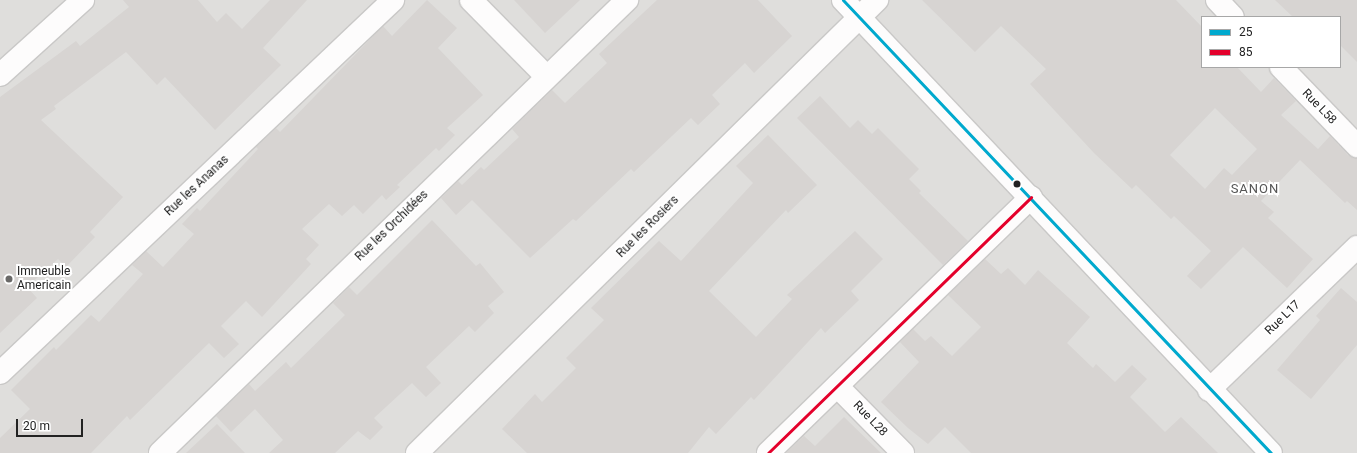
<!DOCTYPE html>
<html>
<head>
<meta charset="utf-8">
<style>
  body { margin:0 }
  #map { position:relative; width:1357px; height:453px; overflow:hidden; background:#f0eeeb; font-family:Roboto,sans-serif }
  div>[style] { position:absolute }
  .residential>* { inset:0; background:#dfdedc }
  .building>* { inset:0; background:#d7d4d2 }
  .roads { filter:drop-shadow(1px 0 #c9c8c7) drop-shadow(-1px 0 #c9c8c7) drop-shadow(0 1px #c9c8c7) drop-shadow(0 -1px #c9c8c7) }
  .minor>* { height:22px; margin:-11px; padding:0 11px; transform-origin:11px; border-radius:11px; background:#fdfcfc }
  .bus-1>* { height:3px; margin:-1.5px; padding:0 1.5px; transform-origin:1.5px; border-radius:1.5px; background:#00a9ce }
  .bus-2>* { height:3px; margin:-1.5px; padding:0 1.5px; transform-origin:1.5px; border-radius:1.5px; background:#e4002b }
  .dots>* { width:11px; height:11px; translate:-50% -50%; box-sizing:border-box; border:2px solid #fff; border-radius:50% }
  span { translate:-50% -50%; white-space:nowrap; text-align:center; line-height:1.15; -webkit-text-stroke:4px #fff; paint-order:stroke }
  .street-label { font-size:12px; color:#222 }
  .poi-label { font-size:12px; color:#222 }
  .left { translate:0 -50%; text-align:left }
  .neighbourhood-label { font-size:13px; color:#555; letter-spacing:1px }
  .legend { position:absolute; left:1201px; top:16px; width:140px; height:52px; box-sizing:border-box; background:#fff; border:1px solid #a7a7a7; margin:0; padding:5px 7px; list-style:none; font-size:12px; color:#222 }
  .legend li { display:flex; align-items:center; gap:8px; height:20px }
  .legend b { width:20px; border:1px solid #a7a7a7 }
  .scale { position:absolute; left:16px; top:419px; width:67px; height:18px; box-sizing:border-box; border:2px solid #222; border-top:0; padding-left:5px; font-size:12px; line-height:14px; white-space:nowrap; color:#222; -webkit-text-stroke:3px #fff; paint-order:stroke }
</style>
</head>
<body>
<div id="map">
  <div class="residential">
    <i style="clip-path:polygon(evenodd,0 0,1357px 0,1357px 453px,0 453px,0 0,1202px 17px,1340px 17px,1340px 67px,1202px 67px,1202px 17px)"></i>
  </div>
  <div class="building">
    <i style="clip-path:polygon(123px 0,198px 0,217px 22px,226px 13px,242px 29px,270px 0,307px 0,263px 48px,281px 65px,215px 130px,165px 77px,157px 85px,126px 52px,54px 106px,56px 109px,41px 120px,123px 197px,90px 232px,95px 237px,66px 267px,58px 259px,27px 287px,37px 298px,0 333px,0 97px,76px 41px,80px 46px,129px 7px)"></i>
    <i style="clip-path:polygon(427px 0,457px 28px,438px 48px,483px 95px,447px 128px,455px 135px,439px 151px,436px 148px,397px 185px,400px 187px,386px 200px,382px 195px,363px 214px,354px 205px,342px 216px,329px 204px,302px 229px,319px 245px,306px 259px,311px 264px,262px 317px,246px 301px,221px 326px,239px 344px,224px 358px,209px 343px,130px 420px,127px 416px,91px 453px,0 453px,0 438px,30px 409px,11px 390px,54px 347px,56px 350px,91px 315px,99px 322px,143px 274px,132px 265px,146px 251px,163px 267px,194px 234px,182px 224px,197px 208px,200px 211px,258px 149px,256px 147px,276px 128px,280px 132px,383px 26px,392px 36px)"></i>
    <i style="clip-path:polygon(514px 0,580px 0,545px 33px)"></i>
    <i style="clip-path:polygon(657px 0,758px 0,792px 36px,754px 73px,745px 63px,712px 95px,720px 104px,698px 125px,691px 118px,634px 172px,631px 169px,576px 221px,573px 219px,530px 258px,472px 200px,456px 215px,441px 198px,458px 181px,462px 185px,481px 167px,484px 170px,519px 137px,512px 129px,552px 90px,565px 103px,607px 63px,599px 54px)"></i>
    <i style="clip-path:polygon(evenodd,922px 0,1176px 0,1202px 27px,1202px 67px,1237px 67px,1261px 92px,1274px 78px,1296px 101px,1281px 115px,1318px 149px,1330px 136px,1348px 155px,1357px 158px,1357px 210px,1347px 201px,1345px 203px,1300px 160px,1261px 201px,1274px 212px,1268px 218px,1313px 259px,1287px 288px,1243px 247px,1201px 289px,1187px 276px,1211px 251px,1174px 216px,1171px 219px,1136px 185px,1132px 189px,1094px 153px,1030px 84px,1046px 69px,1001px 26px,975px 52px,922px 0,1215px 108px,1257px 149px,1232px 175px,1224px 168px,1205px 189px,1170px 155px,1215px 108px)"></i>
    <i style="clip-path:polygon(1275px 0,1357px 0,1357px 62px,1340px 45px,1340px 17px,1293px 17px)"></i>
    <i style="clip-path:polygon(820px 96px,850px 128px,858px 120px,872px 134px,878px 128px,919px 169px,909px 179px,921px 191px,919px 193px,968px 241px,943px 265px,797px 118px)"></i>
    <i style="clip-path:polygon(768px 135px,817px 185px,788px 213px,786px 210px,709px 291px,756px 337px,792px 299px,787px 295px,855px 231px,883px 259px,851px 291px,859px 300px,825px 333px,821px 328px,754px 400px,751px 397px,716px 434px,709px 427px,688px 453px,527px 453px,502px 429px,535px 394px,542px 402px,576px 368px,566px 358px,604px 320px,591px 308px,659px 241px,681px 261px,753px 183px,736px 166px)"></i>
    <i style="clip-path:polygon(432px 220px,476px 266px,480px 263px,504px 292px,488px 306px,494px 313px,475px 332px,469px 326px,426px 367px,441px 383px,426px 397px,412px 383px,374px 418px,383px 427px,370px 440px,358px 431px,335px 453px,269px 453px,283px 440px,255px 409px,231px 432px,216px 416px,249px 384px,255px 391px,286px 362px,291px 368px,345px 315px,333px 303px,349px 287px,357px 295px)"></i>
    <i style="clip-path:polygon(985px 259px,1001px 274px,1008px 268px,1025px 285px,1038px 270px,1090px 317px,1067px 343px,1093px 368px,1096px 364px,1115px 382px,1132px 365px,1147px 379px,1130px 397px,1165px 432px,1181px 417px,1218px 453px,971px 453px,945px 427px,928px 444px,908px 428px,881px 402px,919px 362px,900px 342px,913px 329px,925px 341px,931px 336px,952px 356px,981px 327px,948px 295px)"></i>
    <i style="clip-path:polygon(1341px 288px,1357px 302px,1357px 345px,1311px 399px,1277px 370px,1320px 320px,1316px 316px)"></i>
    <i style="clip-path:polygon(844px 417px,881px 453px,786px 453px,804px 436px,815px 446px)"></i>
    <i style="clip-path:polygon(217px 424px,245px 453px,186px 453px)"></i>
  </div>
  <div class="roads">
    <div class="minor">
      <i style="left:471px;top:0;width:107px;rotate:45.4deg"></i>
      <i style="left:843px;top:0;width:623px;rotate:46.63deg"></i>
      <i style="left:1217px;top:0;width:23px;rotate:47deg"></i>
      <i style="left:1281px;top:67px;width:110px;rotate:46.1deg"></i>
      <i style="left:0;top:75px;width:112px;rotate:-42.1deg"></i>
      <i style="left:0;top:373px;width:542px;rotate:-43.5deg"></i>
      <i style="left:837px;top:386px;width:94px;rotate:45.4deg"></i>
      <i style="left:1209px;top:390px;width:206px;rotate:-44deg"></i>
      <i style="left:160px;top:453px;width:651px;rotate:-44.13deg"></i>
      <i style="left:417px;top:453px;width:646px;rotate:-44.56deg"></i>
      <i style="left:768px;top:453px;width:367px;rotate:-44.2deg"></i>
    </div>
  </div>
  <div class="bus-1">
    <i style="left:843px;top:0;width:623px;rotate:46.63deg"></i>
  </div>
  <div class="bus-2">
    <i style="left:768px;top:453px;width:367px;rotate:-44.2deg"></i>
  </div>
  <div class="dots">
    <i style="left:1017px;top:184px;background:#222"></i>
    <i style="left:9px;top:279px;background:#6a6968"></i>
  </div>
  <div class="street-label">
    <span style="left:1319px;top:107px;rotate:46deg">Rue L58</span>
    <span style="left:197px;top:186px;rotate:-43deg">Rue les Ananas</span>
    <span style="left:392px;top:226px;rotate:-44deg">Rue les Orchidées</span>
    <span style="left:648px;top:227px;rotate:-45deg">Rue les Rosiers</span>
    <span style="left:1283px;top:318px;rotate:-44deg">Rue L17</span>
    <span style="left:870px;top:419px;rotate:46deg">Rue L28</span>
  </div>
  <div class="poi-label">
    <span class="left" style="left:17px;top:279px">Immeuble<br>Americain</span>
  </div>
  <div class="neighbourhood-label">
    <span style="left:1255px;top:189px">SANON</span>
  </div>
  <ul class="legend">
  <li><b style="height:5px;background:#00a9ce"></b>25</li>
  <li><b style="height:5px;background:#e4002b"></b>85</li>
  </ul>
  <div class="scale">20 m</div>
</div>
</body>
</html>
